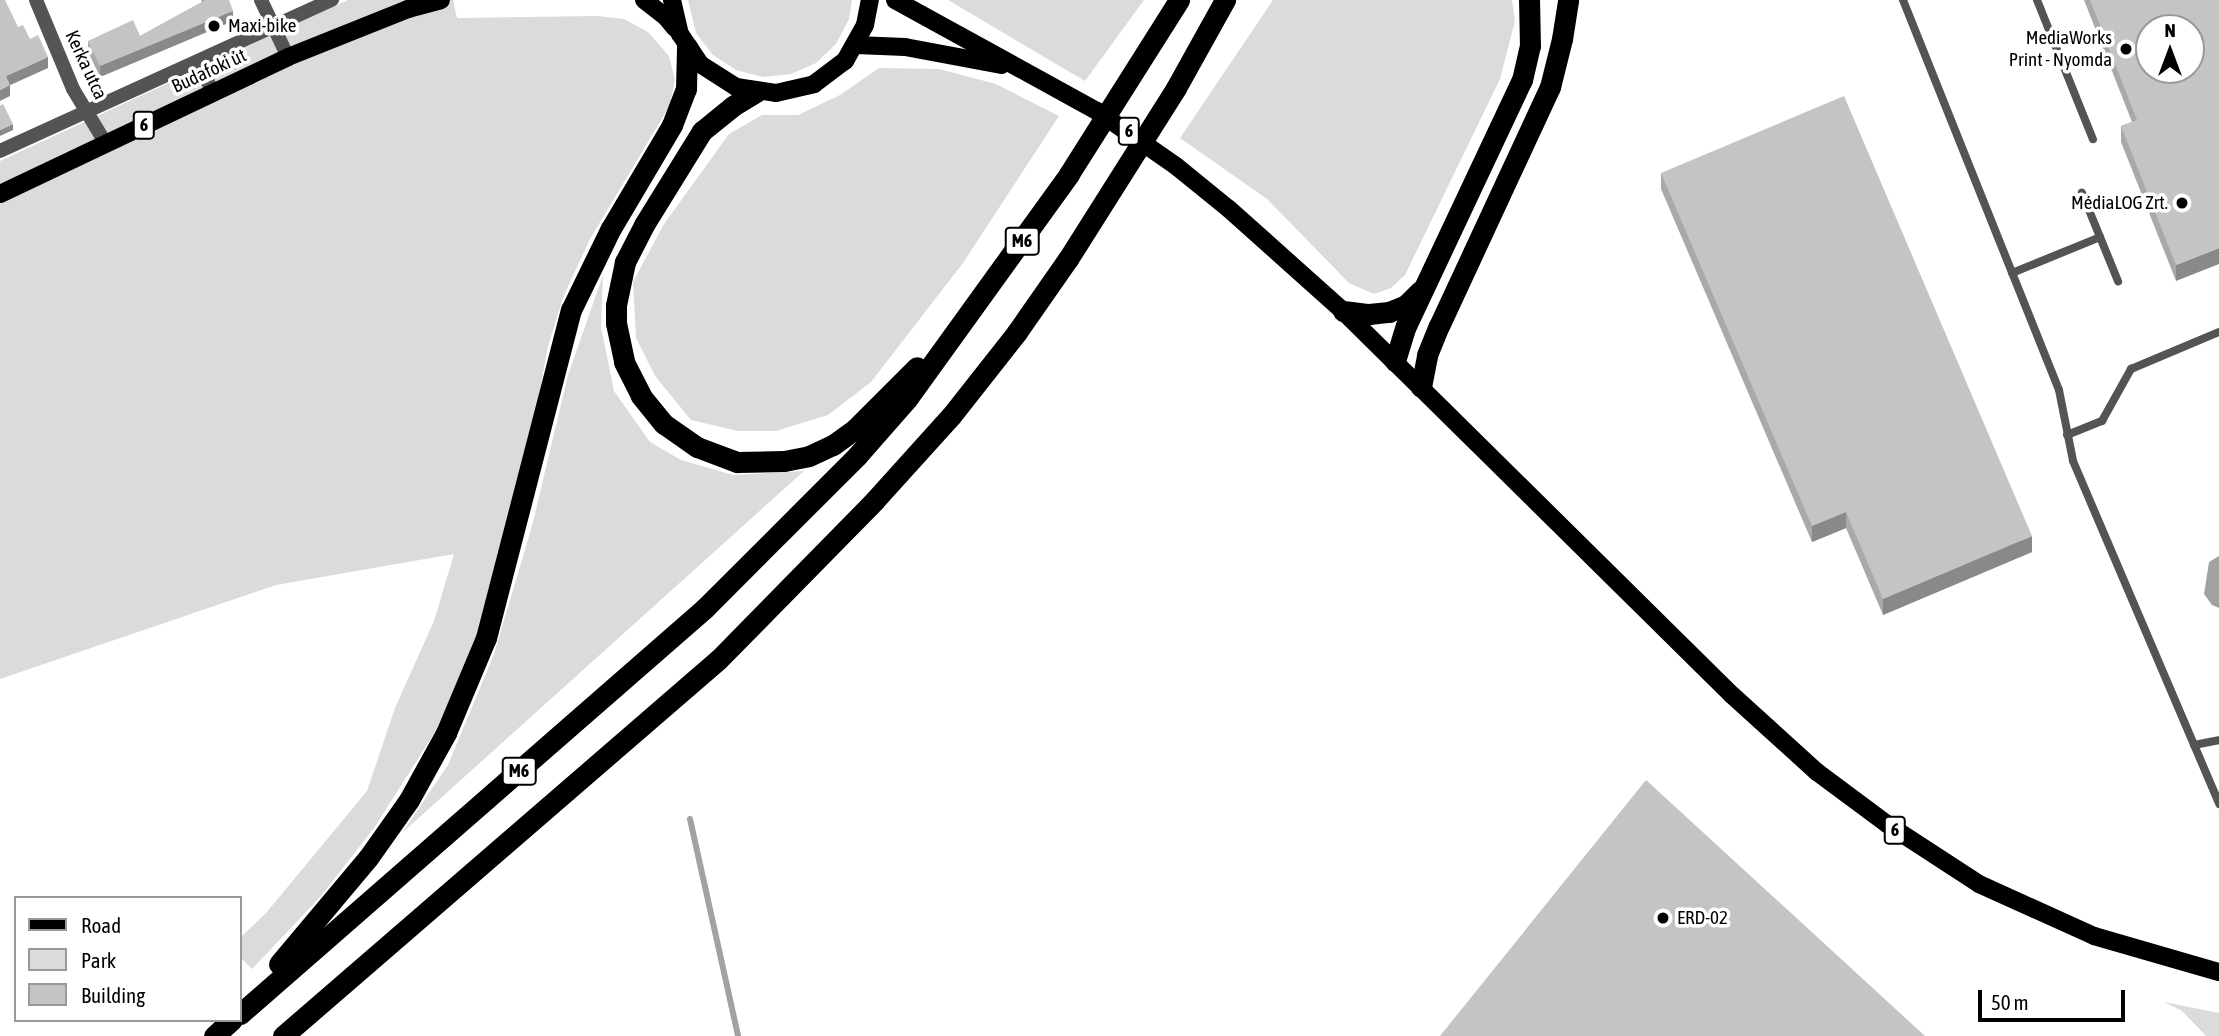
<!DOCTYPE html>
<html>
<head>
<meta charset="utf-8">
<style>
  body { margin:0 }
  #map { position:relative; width:2219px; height:1036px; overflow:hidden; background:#fff; font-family:"Asap Condensed",sans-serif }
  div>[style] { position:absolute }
  .green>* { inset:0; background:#dbdbdb }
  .water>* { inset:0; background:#a2a2a2 }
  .stream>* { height:6px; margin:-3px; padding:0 3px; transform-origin:3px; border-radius:3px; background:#a2a2a2 }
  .lane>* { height:8px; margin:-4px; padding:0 4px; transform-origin:4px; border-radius:4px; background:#545454 }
  .street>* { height:14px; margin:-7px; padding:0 7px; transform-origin:7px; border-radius:7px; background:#545454 }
  .primary>* { height:18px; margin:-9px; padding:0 9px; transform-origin:9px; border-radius:9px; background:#000 }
  .highway>* { height:21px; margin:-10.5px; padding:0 10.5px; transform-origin:10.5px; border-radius:10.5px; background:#000 }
  .wall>* { inset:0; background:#a9a9a9 }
  .shaded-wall>* { inset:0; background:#898989 }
  .building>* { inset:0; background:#c4c4c4 }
  .dots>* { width:19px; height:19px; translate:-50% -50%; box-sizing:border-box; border:4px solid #fff; border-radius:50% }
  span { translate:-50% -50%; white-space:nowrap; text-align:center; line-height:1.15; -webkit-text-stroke:7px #fff; paint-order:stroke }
  .shield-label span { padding:2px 5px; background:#fff; border:2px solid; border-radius:5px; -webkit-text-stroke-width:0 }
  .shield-label { font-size:18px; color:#000; font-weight:700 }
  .poi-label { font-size:19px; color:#000 }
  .left { translate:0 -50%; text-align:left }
  .right { translate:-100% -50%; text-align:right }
  .street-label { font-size:19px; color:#000 }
  .legend { position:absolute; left:14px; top:896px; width:228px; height:126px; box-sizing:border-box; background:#fff; border:2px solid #999; margin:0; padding:9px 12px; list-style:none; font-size:21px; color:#000 }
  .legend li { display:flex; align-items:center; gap:14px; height:35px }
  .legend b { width:35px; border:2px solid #999 }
  .north { position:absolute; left:2135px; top:14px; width:70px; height:70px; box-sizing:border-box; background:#fff; border:2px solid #999; border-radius:50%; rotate:0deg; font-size:19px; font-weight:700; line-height:28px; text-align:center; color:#000 }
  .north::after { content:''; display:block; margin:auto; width:24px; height:32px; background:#000; clip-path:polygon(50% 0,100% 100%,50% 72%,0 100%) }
  .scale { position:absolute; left:1978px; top:990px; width:147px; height:32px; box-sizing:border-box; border:4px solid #000; border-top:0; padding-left:9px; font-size:21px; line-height:24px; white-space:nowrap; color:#000; -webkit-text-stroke:5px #fff; paint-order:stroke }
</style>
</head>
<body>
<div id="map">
  <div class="green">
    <i style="clip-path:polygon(348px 0,453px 0,457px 18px,598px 16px,624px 19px,648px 32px,669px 56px,675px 80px,670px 105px,590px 239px,564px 295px,548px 346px,532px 432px,475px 645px,435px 732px,374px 828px,321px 896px,252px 969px,240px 957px,240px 938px,266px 913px,367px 791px,395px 708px,434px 621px,454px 554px,276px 585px,0 679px,0 161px)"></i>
    <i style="clip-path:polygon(688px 0,852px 0,849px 19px,836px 44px,816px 63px,791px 74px,763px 77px,736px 70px,713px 55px,696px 33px)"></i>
    <i style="clip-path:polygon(948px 0,1144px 0,1085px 81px)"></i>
    <i style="clip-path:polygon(1273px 0,1512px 0,1515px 21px,1500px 79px,1405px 275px,1391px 288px,1374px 294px,1349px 283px,1267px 199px,1180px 138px)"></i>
    <i style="clip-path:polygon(879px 68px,939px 69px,996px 84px,1059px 116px,963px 263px,871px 382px,828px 415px,776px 431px,738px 431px,691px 420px,655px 376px,636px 338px,633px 282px,664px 224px,729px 134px,762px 115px,798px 115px,840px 95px)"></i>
    <i style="clip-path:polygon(603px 275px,601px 327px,614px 391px,650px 442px,681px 460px,733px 475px,804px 471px,402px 833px,448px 765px,494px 654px,532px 526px,568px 375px)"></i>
    <i style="clip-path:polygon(2164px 1002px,2219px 1013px,2219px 1036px,2206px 1036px,2182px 1011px)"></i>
  </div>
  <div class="water">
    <i style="clip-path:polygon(2219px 556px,2219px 608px,2212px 605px,2204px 594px,2209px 562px)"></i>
  </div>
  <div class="stream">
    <i style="left:690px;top:819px;width:222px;rotate:77.5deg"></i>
  </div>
  <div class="lane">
    <i style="left:1903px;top:0;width:420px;rotate:68.2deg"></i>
    <i style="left:2059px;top:390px;width:72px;rotate:78.8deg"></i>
    <i style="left:2073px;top:461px;width:373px;rotate:66.9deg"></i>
    <i style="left:2037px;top:0;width:150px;rotate:68.1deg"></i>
    <i style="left:2100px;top:237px;width:48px;rotate:67.8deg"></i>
    <i style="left:2012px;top:273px;width:95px;rotate:-22.2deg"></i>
    <i style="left:2100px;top:237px;width:48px;rotate:-112.2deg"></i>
    <i style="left:2067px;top:435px;width:38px;rotate:-22deg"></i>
    <i style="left:2102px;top:421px;width:60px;rotate:-60.9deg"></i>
    <i style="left:2131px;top:369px;width:95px;rotate:-22.8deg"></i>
    <i style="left:2194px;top:745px;width:25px;rotate:-11deg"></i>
  </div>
  <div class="street">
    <i style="left:36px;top:0;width:96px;rotate:67.4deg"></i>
    <i style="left:73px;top:89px;width:64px;rotate:59deg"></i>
    <i style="left:261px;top:0;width:63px;rotate:64.7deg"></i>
    <i style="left:199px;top:62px;width:34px;rotate:66deg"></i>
    <i style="left:0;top:151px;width:365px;rotate:-24.5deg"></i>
  </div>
  <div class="primary">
    <i style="left:644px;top:0;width:28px;rotate:38deg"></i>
    <i style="left:666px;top:17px;width:14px;rotate:51deg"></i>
    <i style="left:672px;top:0;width:35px;rotate:77deg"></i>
    <i style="left:680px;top:34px;width:36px;rotate:56deg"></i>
    <i style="left:700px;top:64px;width:43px;rotate:32.6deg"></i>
    <i style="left:736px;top:87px;width:40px;rotate:8.5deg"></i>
    <i style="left:776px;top:93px;width:39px;rotate:-13deg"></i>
    <i style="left:814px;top:84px;width:39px;rotate:-37deg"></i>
    <i style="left:845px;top:61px;width:41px;rotate:-60.9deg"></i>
    <i style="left:865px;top:25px;width:25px;rotate:-79deg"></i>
    <i style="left:895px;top:0;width:230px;rotate:28.8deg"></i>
    <i style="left:1097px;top:111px;width:96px;rotate:34.8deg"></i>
    <i style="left:1176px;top:166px;width:68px;rotate:39.1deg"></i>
    <i style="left:1229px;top:209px;width:153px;rotate:41.8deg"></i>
    <i style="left:1343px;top:311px;width:547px;rotate:44.63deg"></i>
    <i style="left:1732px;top:695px;width:115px;rotate:42.2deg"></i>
    <i style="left:1817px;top:772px;width:87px;rotate:36.6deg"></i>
    <i style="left:1887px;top:824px;width:110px;rotate:33.1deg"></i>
    <i style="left:1979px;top:884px;width:126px;rotate:24.3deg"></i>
    <i style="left:2094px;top:936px;width:130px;rotate:16.1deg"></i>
    <i style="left:856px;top:45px;width:49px;rotate:2.3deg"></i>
    <i style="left:905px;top:47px;width:98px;rotate:10.6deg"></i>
    <i style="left:0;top:194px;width:319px;rotate:-25.4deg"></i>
    <i style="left:288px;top:57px;width:129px;rotate:-21.8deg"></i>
    <i style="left:408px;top:9px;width:34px;rotate:-15deg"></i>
  </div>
  <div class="highway">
    <i style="left:756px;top:92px;width:27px;rotate:149deg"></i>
    <i style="left:733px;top:106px;width:40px;rotate:141deg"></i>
    <i style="left:702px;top:131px;width:110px;rotate:121.7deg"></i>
    <i style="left:644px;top:225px;width:42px;rotate:117.2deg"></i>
    <i style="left:625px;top:262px;width:44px;rotate:101.8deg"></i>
    <i style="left:616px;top:305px;width:18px;rotate:90deg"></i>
    <i style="left:616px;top:323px;width:40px;rotate:78deg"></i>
    <i style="left:624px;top:362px;width:38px;rotate:63deg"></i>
    <i style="left:641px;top:396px;width:36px;rotate:51deg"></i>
    <i style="left:664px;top:424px;width:40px;rotate:34.9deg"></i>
    <i style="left:697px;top:447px;width:43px;rotate:20.6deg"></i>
    <i style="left:737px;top:462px;width:47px;rotate:-1.2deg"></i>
    <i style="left:784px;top:461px;width:25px;rotate:-11deg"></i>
    <i style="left:809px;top:456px;width:26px;rotate:-25deg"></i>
    <i style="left:833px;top:445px;width:29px;rotate:-36deg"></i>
    <i style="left:856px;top:428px;width:86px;rotate:-45deg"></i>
    <i style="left:1343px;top:311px;width:26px;rotate:7deg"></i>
    <i style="left:1369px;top:314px;width:20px;rotate:-6deg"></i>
    <i style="left:1389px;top:312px;width:18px;rotate:-22deg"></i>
    <i style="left:1406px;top:305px;width:20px;rotate:-45deg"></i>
    <i style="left:1395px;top:361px;width:37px;rotate:-73deg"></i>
    <i style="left:1406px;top:326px;width:272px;rotate:-64.8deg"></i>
    <i style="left:1522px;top:80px;width:35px;rotate:-77deg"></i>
    <i style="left:1530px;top:46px;width:46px;rotate:-91.2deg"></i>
    <i style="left:1421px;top:387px;width:33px;rotate:-79deg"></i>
    <i style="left:1427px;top:355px;width:31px;rotate:-68deg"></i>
    <i style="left:1439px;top:326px;width:264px;rotate:-65.1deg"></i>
    <i style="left:1550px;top:87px;width:49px;rotate:-76deg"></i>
    <i style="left:1562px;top:39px;width:39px;rotate:-81deg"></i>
    <i style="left:279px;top:964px;width:138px;rotate:-50deg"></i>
    <i style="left:368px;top:858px;width:71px;rotate:-54.7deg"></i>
    <i style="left:409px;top:800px;width:77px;rotate:-61.1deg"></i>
    <i style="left:446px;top:733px;width:103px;rotate:-67.2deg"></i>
    <i style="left:486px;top:638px;width:339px;rotate:-75.5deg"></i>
    <i style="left:571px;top:310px;width:89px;rotate:-64deg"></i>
    <i style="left:610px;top:230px;width:122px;rotate:-59.4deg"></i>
    <i style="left:672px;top:125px;width:39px;rotate:-69deg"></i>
    <i style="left:686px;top:89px;width:42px;rotate:-88.6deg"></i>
    <i style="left:240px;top:1014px;width:617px;rotate:-41.12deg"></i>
    <i style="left:705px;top:608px;width:215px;rotate:-45deg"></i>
    <i style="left:857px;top:456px;width:76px;rotate:-48.7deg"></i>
    <i style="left:907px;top:399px;width:277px;rotate:-54.2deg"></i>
    <i style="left:1069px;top:174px;width:206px;rotate:-57.7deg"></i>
    <i style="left:214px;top:1036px;width:24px;rotate:-42deg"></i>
    <i style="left:283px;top:1036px;width:576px;rotate:-40.85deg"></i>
    <i style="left:719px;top:659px;width:223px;rotate:-45.5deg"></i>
    <i style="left:875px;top:500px;width:113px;rotate:-47.9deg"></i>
    <i style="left:951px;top:416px;width:107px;rotate:-51.8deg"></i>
    <i style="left:1017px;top:332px;width:89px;rotate:-55.1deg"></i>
    <i style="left:1068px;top:259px;width:202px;rotate:-57.7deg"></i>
    <i style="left:1176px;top:88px;width:101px;rotate:-60.9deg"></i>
  </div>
  <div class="wall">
    <i style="clip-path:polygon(201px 0,229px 0,233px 21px,100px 77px,88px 52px,88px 41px,140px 36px,202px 2px)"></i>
    <i style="clip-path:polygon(2084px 0,2219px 0,2176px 281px,2121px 142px,2121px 126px,2132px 122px)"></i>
    <i style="clip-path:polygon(1661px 173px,2032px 552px,1883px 615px,1846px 528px,1812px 542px,1661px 189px)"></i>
  </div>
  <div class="shaded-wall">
    <i style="clip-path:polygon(233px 11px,233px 21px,100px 77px,100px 66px)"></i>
    <i style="clip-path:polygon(48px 57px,48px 68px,6px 87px,6px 76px)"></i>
    <i style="clip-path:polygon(10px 85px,10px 96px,0 101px,0 90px)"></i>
    <i style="clip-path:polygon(13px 124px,13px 130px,0 136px,0 130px)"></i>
    <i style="clip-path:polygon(2219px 248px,2219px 264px,2176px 281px,2176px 265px)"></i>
    <i style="clip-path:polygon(1846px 512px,1846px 528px,1812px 542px,1812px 526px)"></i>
    <i style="clip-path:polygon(2032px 536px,2032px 552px,1883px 615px,1883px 599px)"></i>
  </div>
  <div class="building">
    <i style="clip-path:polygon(0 0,5px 0,18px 27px,23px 25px,30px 39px,38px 35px,48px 57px,6px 76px,10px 85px,0 90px)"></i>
    <i style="clip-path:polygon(206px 0,229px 0,233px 11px,100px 66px,88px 41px,133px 20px,140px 36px)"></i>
    <i style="clip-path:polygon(evenodd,2090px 0,2219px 0,2219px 248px,2176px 265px,2121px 126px,2137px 120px,2090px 0,2149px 28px,2191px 28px,2191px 70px,2149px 70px,2149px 28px)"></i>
    <i style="clip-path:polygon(1844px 96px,2032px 536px,1883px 599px,1846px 512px,1812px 526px,1661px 173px)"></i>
    <i style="clip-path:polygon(3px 104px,13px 124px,0 130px,0 106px)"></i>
    <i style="clip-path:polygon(1646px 780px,1925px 1036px,1440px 1036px)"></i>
  </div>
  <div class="dots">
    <i style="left:214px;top:26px;background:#000"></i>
    <i style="left:2126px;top:49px;background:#000"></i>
    <i style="left:2182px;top:203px;background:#000"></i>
    <i style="left:1663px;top:918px;background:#000"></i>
  </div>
  <div class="shield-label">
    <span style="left:144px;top:125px">6</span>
    <span style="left:1129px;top:131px">6</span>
    <span style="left:1022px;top:241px">M6</span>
    <span style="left:519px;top:771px">M6</span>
    <span style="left:1895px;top:830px">6</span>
  </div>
  <div class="poi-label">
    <span class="left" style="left:228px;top:26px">Maxi-bike</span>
    <span class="right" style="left:2112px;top:49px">MediaWorks<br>Print - Nyomda</span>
    <span class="right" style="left:2168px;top:203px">MédiaLOG Zrt.</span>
    <span class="left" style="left:1677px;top:918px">ERD-02</span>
  </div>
  <div class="street-label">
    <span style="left:86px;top:65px;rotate:65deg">Kerka utca</span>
    <span style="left:209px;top:71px;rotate:-25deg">Budafoki út</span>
  </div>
  <ul class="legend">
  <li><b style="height:9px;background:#000"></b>Road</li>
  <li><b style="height:19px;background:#dbdbdb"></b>Park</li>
  <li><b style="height:19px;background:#c4c4c4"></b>Building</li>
  </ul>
  <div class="north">N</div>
  <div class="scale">50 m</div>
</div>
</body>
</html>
